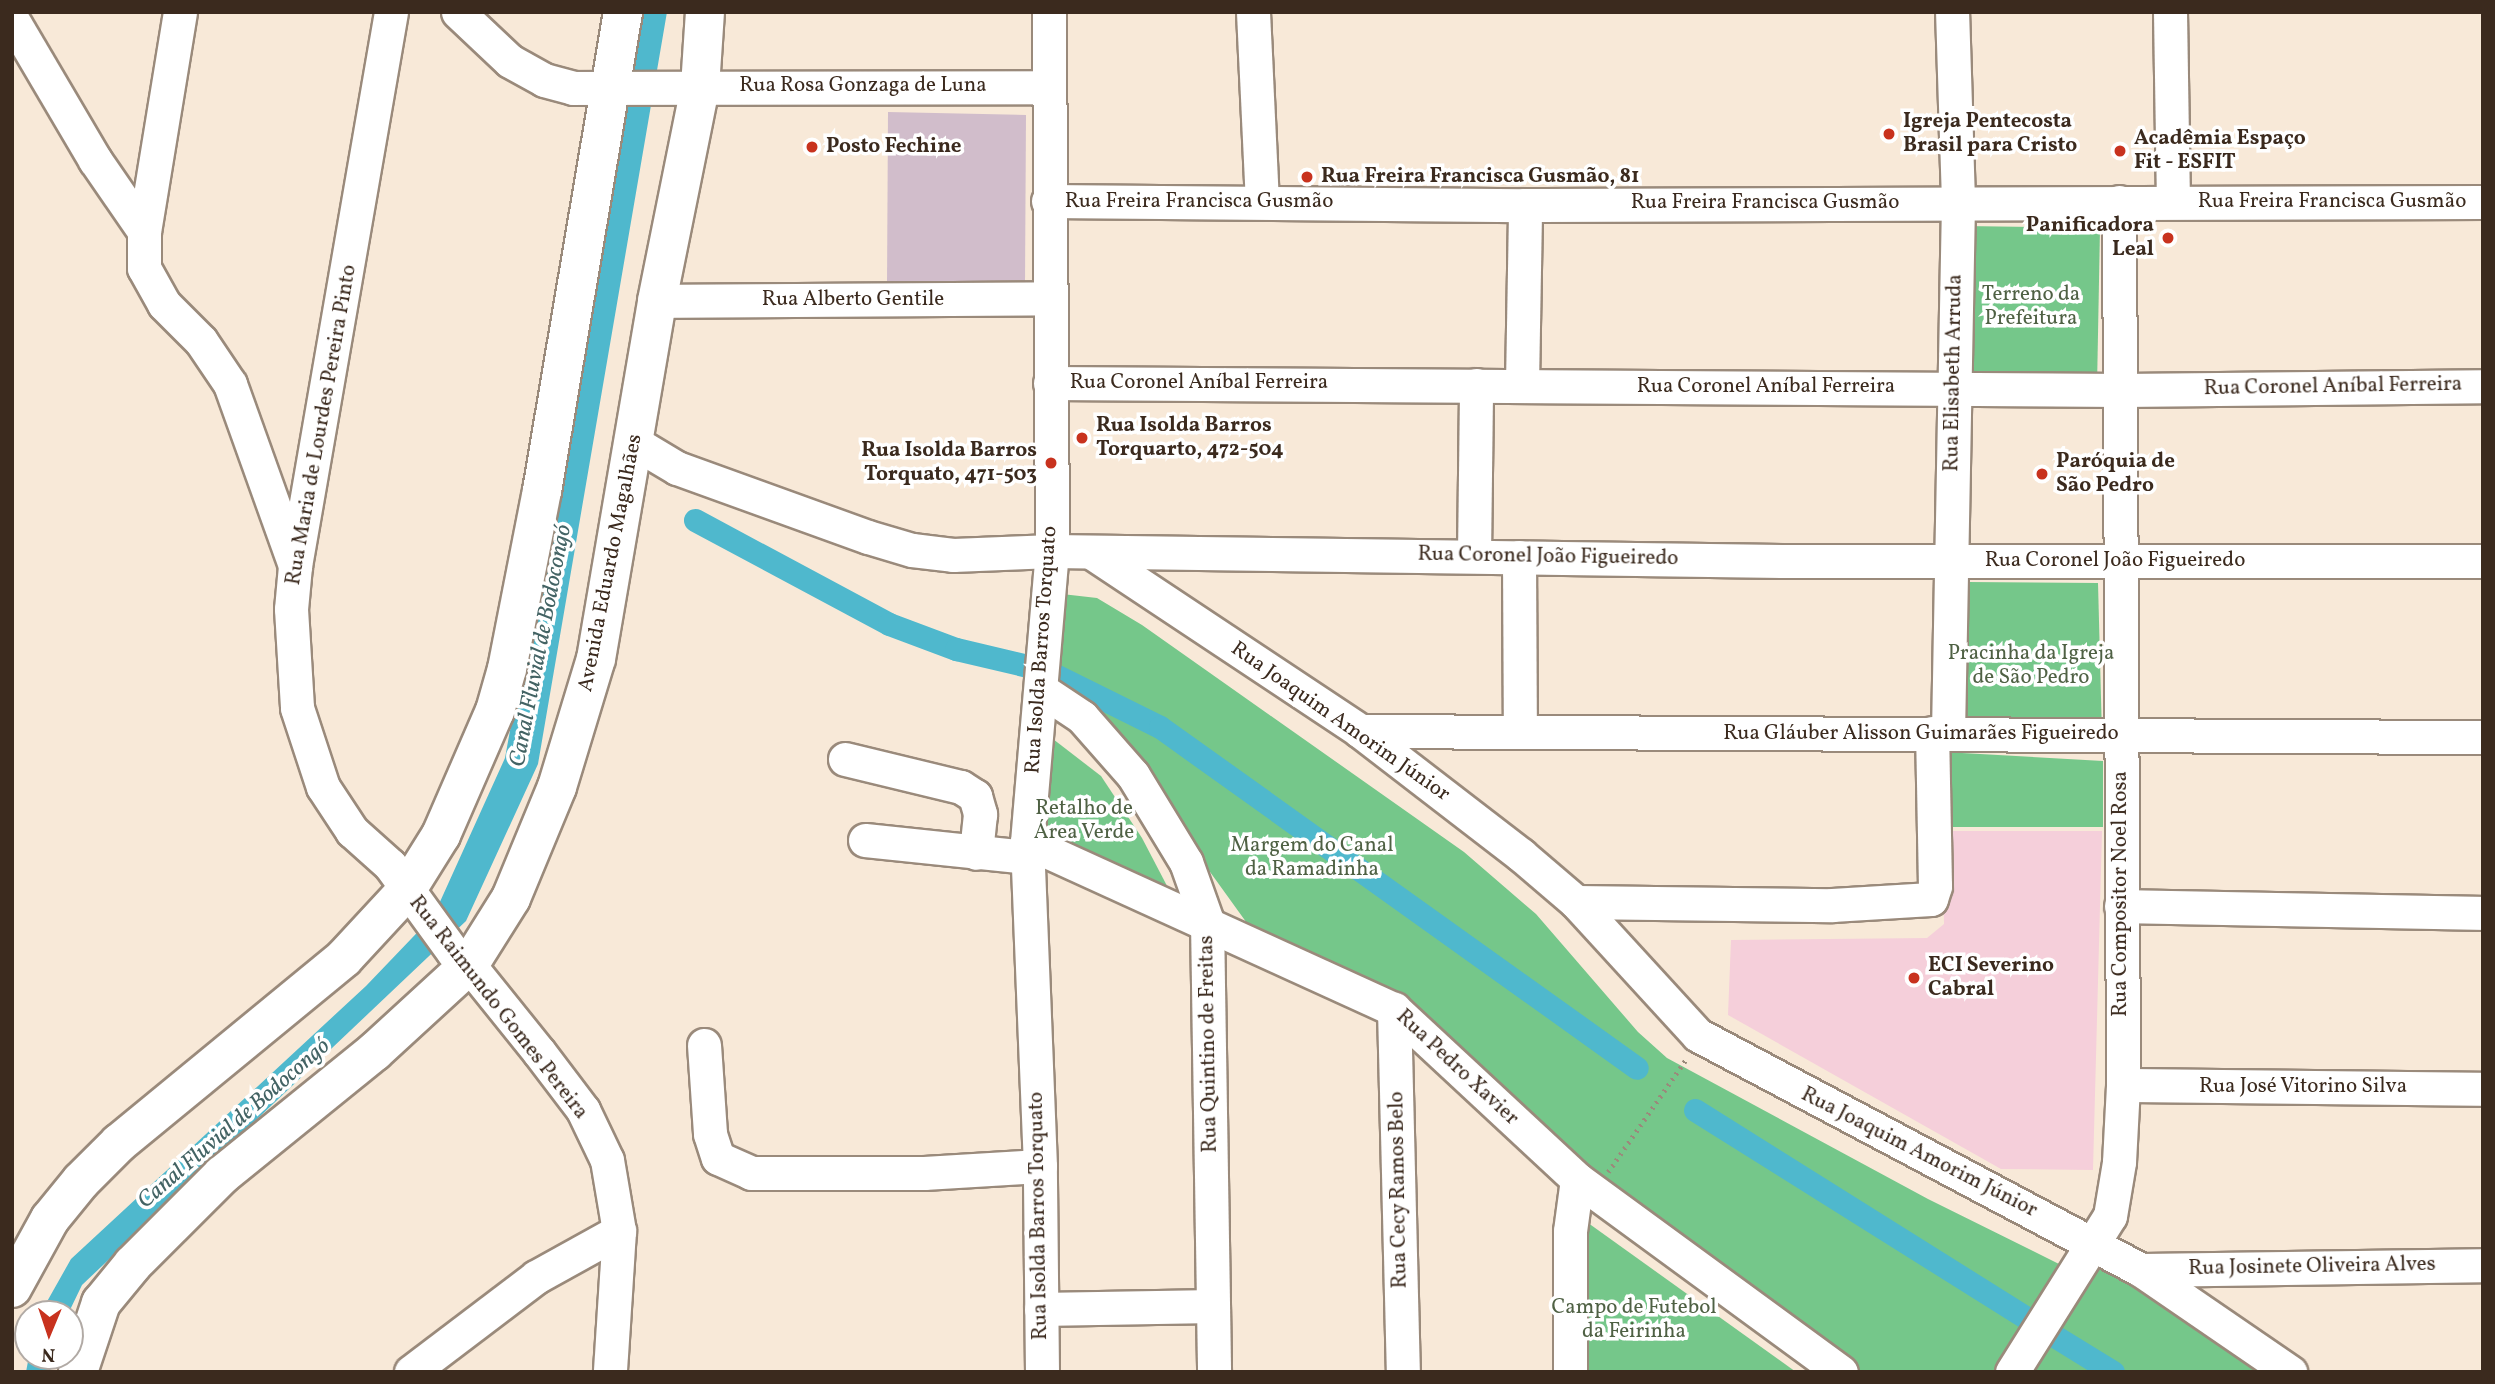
<!DOCTYPE html>
<html>
<head>
<meta charset="utf-8">
<style>
  body { margin:0 }
  #map { position:relative; width:2495px; height:1384px; overflow:hidden; background:#f8e9d8; font-family:Vollkorn,serif }
  div>[style] { position:absolute }
  .built>* { inset:0; background:#f5cfda }
  .industrial>* { inset:0; background:#d1bdcb }
  .green>* { inset:0; background:#75c78a }
  .water>* { inset:0; background:#4fb8cd }
  .canal>* { height:23px; margin:-11.5px; padding:0 11.5px; transform-origin:11.5px; border-radius:11.5px; background:#4fb8cd }
  .path>* { height:4.5px; margin-top:-2.25px; transform-origin:0; background:repeating-linear-gradient(90deg,#9a8a7b 0 2px,transparent 0 7px) }
  .roads { filter:drop-shadow(2px 0 #9a8a7b) drop-shadow(-2px 0 #9a8a7b) drop-shadow(0 2px #9a8a7b) drop-shadow(0 -2px #9a8a7b) }
  .minor>* { height:33px; margin:-16.5px; padding:0 16.5px; transform-origin:16.5px; border-radius:16.5px; background:#fff }
  .major>* { height:38px; margin:-19px; padding:0 19px; transform-origin:19px; border-radius:19px; background:#fff }
  .dots>* { width:19px; height:19px; translate:-50% -50%; box-sizing:border-box; border:4px solid #fff; border-radius:50% }
  span { translate:-50% -50%; white-space:nowrap; text-align:center; line-height:1.15; -webkit-text-stroke:7px #fff; paint-order:stroke }
  .street-label { font-size:21px; color:#3b2a1e }
  .poi-label { font-size:21px; color:#3b2a1e; font-weight:700 }
  .left { translate:0 -50%; text-align:left }
  .right { translate:-100% -50%; text-align:right }
  .park-label { font-size:21px; color:#4f6144 }
  .water-label { font-size:23px; color:#436364; font-style:italic }
  .frame { position:absolute; inset:0; border:14px solid #3b2a1e; pointer-events:none }
  .north { position:absolute; left:14px; top:1300px; width:70px; height:70px; box-sizing:border-box; background:#fff; border:2px solid #b1aaa5; border-radius:50%; rotate:182deg; font-size:19px; font-weight:700; line-height:28px; text-align:center; color:#3b2a1e }
  .north::after { content:''; display:block; margin:auto; width:24px; height:32px; background:#c8321e; clip-path:polygon(50% 0,100% 100%,50% 72%,0 100%) }
</style>
</head>
<body>
<div id="map">
  <div class="built">
    <i style="clip-path:polygon(1942px 831px,2102px 831px,2093px 1170px,2001px 1169px,1728px 1015px,1731px 940px,1927px 938px,1944px 924px)"></i>
  </div>
  <div class="industrial">
    <i style="clip-path:polygon(888px 112px,1026px 115px,1025px 283px,887px 285px)"></i>
  </div>
  <div class="green">
    <i style="clip-path:polygon(1964px 226px,2100px 228px,2097px 387px,1962px 385px)"></i>
    <i style="clip-path:polygon(1967px 582px,2098px 583px,2102px 736px,1958px 737px)"></i>
    <i style="clip-path:polygon(1062px 594px,1097px 598px,1142px 625px,1464px 852px,1536px 914px,1638px 1032px,1667px 1058px,1928px 1199px,2063px 1266px,1998px 1372px,1861px 1372px,1249px 926px,1169px 815px,1058px 698px)"></i>
    <i style="clip-path:polygon(1053px 739px,1101px 776px,1142px 838px,1177px 905px,1041px 846px)"></i>
    <i style="clip-path:polygon(1944px 752px,2103px 761px,2103px 827px,1941px 827px)"></i>
    <i style="clip-path:polygon(1577px 1215px,1796px 1372px,1582px 1372px)"></i>
    <i style="clip-path:polygon(2098px 1252px,2150px 1271px,2306px 1372px,2019px 1372px)"></i>
  </div>
  <div class="water">
    <i style="clip-path:polygon(641px 12px,667px 12px,538px 764px,466px 921px,82px 1285px,68px 1314px,40px 1314px,71px 1259px,366px 986px,434px 915px,505px 758px)"></i>
    <i style="clip-path:polygon(29px 1356px,53px 1356px,50px 1372px,26px 1372px)"></i>
  </div>
  <div class="canal">
    <i style="left:695px;top:520px;width:220px;rotate:28.2deg"></i>
    <i style="left:889px;top:624px;width:72px;rotate:20.5deg"></i>
    <i style="left:956px;top:649px;width:91px;rotate:13.3deg"></i>
    <i style="left:1045px;top:670px;width:128px;rotate:26.4deg"></i>
    <i style="left:1160px;top:727px;width:586px;rotate:35.56deg"></i>
    <i style="left:1695px;top:1110px;width:390px;rotate:32.1deg"></i>
    <i style="left:2056px;top:1337px;width:67px;rotate:31.6deg"></i>
  </div>
  <div class="path">
    <i style="left:1608px;top:1172px;width:139px;rotate:-55.3deg"></i>
  </div>
  <div class="roads">
    <div class="minor">
      <i style="left:180px;top:12px;width:222px;rotate:99.3deg"></i>
      <i style="left:144px;top:231px;width:37px;rotate:90deg"></i>
      <i style="left:144px;top:268px;width:41px;rotate:60.9deg"></i>
      <i style="left:164px;top:304px;width:52px;rotate:45deg"></i>
      <i style="left:201px;top:341px;width:52px;rotate:56deg"></i>
      <i style="left:230px;top:384px;width:193px;rotate:70.3deg"></i>
      <i style="left:391px;top:12px;width:562px;rotate:99.83deg"></i>
      <i style="left:295px;top:566px;width:43px;rotate:95.3deg"></i>
      <i style="left:291px;top:609px;width:99px;rotate:86.5deg"></i>
      <i style="left:297px;top:708px;width:83px;rotate:71.8deg"></i>
      <i style="left:323px;top:787px;width:53px;rotate:56.6deg"></i>
      <i style="left:352px;top:831px;width:51px;rotate:41.8deg"></i>
      <i style="left:390px;top:865px;width:107px;rotate:54.1deg"></i>
      <i style="left:453px;top:952px;width:21px;rotate:39deg"></i>
      <i style="left:469px;top:965px;width:112px;rotate:51.2deg"></i>
      <i style="left:539px;top:1052px;width:73px;rotate:52.8deg"></i>
      <i style="left:583px;top:1110px;width:55px;rotate:64.4deg"></i>
      <i style="left:607px;top:1160px;width:72px;rotate:80.4deg"></i>
      <i style="left:619px;top:1231px;width:141px;rotate:93.7deg"></i>
      <i style="left:458px;top:12px;width:71px;rotate:43.3deg"></i>
      <i style="left:510px;top:61px;width:39px;rotate:29deg"></i>
      <i style="left:544px;top:80px;width:30px;rotate:15deg"></i>
      <i style="left:573px;top:88px;width:474px;rotate:-0.1deg"></i>
      <i style="left:1253px;top:12px;width:189px;rotate:87.3deg"></i>
      <i style="left:2170px;top:12px;width:189px;rotate:89.1deg"></i>
      <i style="left:12px;top:19px;width:164px;rotate:59.5deg"></i>
      <i style="left:95px;top:160px;width:86px;rotate:55.4deg"></i>
      <i style="left:1048px;top:201px;width:477px;rotate:0.5deg"></i>
      <i style="left:1525px;top:205px;width:958px;rotate:-0.18deg"></i>
      <i style="left:657px;top:301px;width:393px;rotate:-0.4deg"></i>
      <i style="left:1050px;top:383px;width:1072px;rotate:0.37deg"></i>
      <i style="left:2122px;top:390px;width:361px;rotate:-0.6deg"></i>
      <i style="left:1522px;top:384px;width:179px;rotate:-89deg"></i>
      <i style="left:635px;top:443px;width:49px;rotate:30.8deg"></i>
      <i style="left:677px;top:468px;width:203px;rotate:19.9deg"></i>
      <i style="left:868px;top:537px;width:46px;rotate:16.5deg"></i>
      <i style="left:912px;top:550px;width:41px;rotate:7deg"></i>
      <i style="left:953px;top:555px;width:99px;rotate:-2.3deg"></i>
      <i style="left:1052px;top:551px;width:730px;rotate:0.78deg"></i>
      <i style="left:1782px;top:561px;width:701px"></i>
      <i style="left:1094px;top:554px;width:320px;rotate:33.6deg"></i>
      <i style="left:1360px;top:731px;width:203px;rotate:37.6deg"></i>
      <i style="left:1521px;top:855px;width:72px;rotate:40.5deg"></i>
      <i style="left:1576px;top:902px;width:180px;rotate:47.5deg"></i>
      <i style="left:1698px;top:1035px;width:501px;rotate:27.94deg"></i>
      <i style="left:2141px;top:1270px;width:181px;rotate:34.4deg"></i>
      <i style="left:1474px;top:556px;width:171px;rotate:-89.3deg"></i>
      <i style="left:1519px;top:557px;width:175px;rotate:89.7deg"></i>
      <i style="left:1043px;top:691px;width:47px;rotate:33.7deg"></i>
      <i style="left:1082px;top:717px;width:77px;rotate:48.7deg"></i>
      <i style="left:1133px;top:775px;width:102px;rotate:58.7deg"></i>
      <i style="left:1186px;top:862px;width:63px;rotate:70.4deg"></i>
      <i style="left:1207px;top:921px;width:451px;rotate:89.1deg"></i>
      <i style="left:1360px;top:731px;width:1123px;rotate:0.31deg"></i>
      <i style="left:1948px;top:733px;width:532px;rotate:-88.92deg"></i>
      <i style="left:1958px;top:201px;width:189px;rotate:-91.8deg"></i>
      <i style="left:845px;top:759px;width:119px;rotate:13.6deg"></i>
      <i style="left:961px;top:787px;width:17px;rotate:33deg"></i>
      <i style="left:975px;top:796px;width:19px;rotate:74deg"></i>
      <i style="left:980px;top:814px;width:39px;rotate:96deg"></i>
      <i style="left:865px;top:840px;width:164px;rotate:6deg"></i>
      <i style="left:1027px;top:842px;width:403px;rotate:24.5deg"></i>
      <i style="left:1394px;top:1009px;width:250px;rotate:42.9deg"></i>
      <i style="left:1577px;top:1179px;width:327px;rotate:36.2deg"></i>
      <i style="left:1576px;top:902px;width:256px;rotate:0.7deg"></i>
      <i style="left:1832px;top:905px;width:99px;rotate:-3.5deg"></i>
      <i style="left:1931px;top:899px;width:14px;rotate:-73deg"></i>
      <i style="left:1935px;top:886px;width:153px;rotate:-91.1deg"></i>
      <i style="left:2121px;top:906px;width:362px;rotate:1.1deg"></i>
      <i style="left:1394px;top:1009px;width:363px;rotate:88.6deg"></i>
      <i style="left:704px;top:1045px;width:89px;rotate:86.1deg"></i>
      <i style="left:710px;top:1134px;width:25px;rotate:72deg"></i>
      <i style="left:718px;top:1158px;width:36px;rotate:24deg"></i>
      <i style="left:751px;top:1173px;width:173px"></i>
      <i style="left:924px;top:1173px;width:116px;rotate:-3.5deg"></i>
      <i style="left:2123px;top:1085px;width:360px;rotate:0.6deg"></i>
      <i style="left:2141px;top:1270px;width:342px;rotate:-0.8deg"></i>
      <i style="left:1041px;top:1309px;width:172px;rotate:-1deg"></i>
      <i style="left:411px;top:1372px;width:157px;rotate:-37.2deg"></i>
      <i style="left:536px;top:1277px;width:95px;rotate:-29deg"></i>
      <i style="left:1042px;top:1372px;width:206px;rotate:-90.6deg"></i>
      <i style="left:1040px;top:1166px;width:324px;rotate:-92.3deg"></i>
      <i style="left:1027px;top:842px;width:292px;rotate:-85.1deg"></i>
      <i style="left:1052px;top:551px;width:539px;rotate:-90.32deg"></i>
      <i style="left:1570px;top:1372px;width:141px;rotate:-90deg"></i>
      <i style="left:1570px;top:1231px;width:52px;rotate:-82.3deg"></i>
      <i style="left:2012px;top:1372px;width:184px;rotate:-57.9deg"></i>
      <i style="left:2110px;top:1216px;width:55px;rotate:-80.5deg"></i>
      <i style="left:2119px;top:1162px;width:77px;rotate:-87deg"></i>
      <i style="left:2123px;top:1085px;width:883px;rotate:-90.26deg"></i>
    </div>
    <div class="major">
      <i style="left:12px;top:1288px;width:79px;rotate:-61.2deg"></i>
      <i style="left:50px;top:1219px;width:49px;rotate:-50.8deg"></i>
      <i style="left:81px;top:1181px;width:54px;rotate:-45deg"></i>
      <i style="left:119px;top:1143px;width:291px;rotate:-39.4deg"></i>
      <i style="left:344px;top:958px;width:91px;rotate:-47.2deg"></i>
      <i style="left:406px;top:891px;width:66px;rotate:-58deg"></i>
      <i style="left:441px;top:835px;width:135px;rotate:-66.5deg"></i>
      <i style="left:495px;top:711px;width:44px;rotate:-74.1deg"></i>
      <i style="left:507px;top:669px;width:181px;rotate:-78.9deg"></i>
      <i style="left:542px;top:491px;width:486px;rotate:-80.4deg"></i>
      <i style="left:78px;top:1372px;width:73px;rotate:-71.6deg"></i>
      <i style="left:101px;top:1303px;width:50px;rotate:-50.6deg"></i>
      <i style="left:133px;top:1264px;width:126px;rotate:-45deg"></i>
      <i style="left:222px;top:1175px;width:196px;rotate:-39deg"></i>
      <i style="left:374px;top:1052px;width:129px;rotate:-42.5deg"></i>
      <i style="left:469px;top:965px;width:79px;rotate:-57.9deg"></i>
      <i style="left:511px;top:898px;width:120px;rotate:-67.5deg"></i>
      <i style="left:557px;top:787px;width:134px;rotate:-73.1deg"></i>
      <i style="left:596px;top:659px;width:363px;rotate:-80.3deg"></i>
      <i style="left:657px;top:301px;width:218px;rotate:-78.6deg"></i>
      <i style="left:700px;top:87px;width:75px;rotate:-86.2deg"></i>
    </div>
  </div>
  <div class="dots">
    <i style="left:1889px;top:134px;background:#c8321e"></i>
    <i style="left:812px;top:147px;background:#c8321e"></i>
    <i style="left:2120px;top:151px;background:#c8321e"></i>
    <i style="left:1307px;top:177px;background:#c8321e"></i>
    <i style="left:2168px;top:238px;background:#c8321e"></i>
    <i style="left:1082px;top:438px;background:#c8321e"></i>
    <i style="left:1051px;top:463px;background:#c8321e"></i>
    <i style="left:2042px;top:474px;background:#c8321e"></i>
    <i style="left:1914px;top:978px;background:#c8321e"></i>
  </div>
  <div class="street-label">
    <span style="left:863px;top:86px">Rua Rosa Gonzaga de Luna</span>
    <span style="left:1199px;top:202px">Rua Freira Francisca Gusmão</span>
    <span style="left:2332px;top:202px">Rua Freira Francisca Gusmão</span>
    <span style="left:1765px;top:203px">Rua Freira Francisca Gusmão</span>
    <span style="left:853px;top:300px">Rua Alberto Gentile</span>
    <span style="left:1954px;top:373px;rotate:-89deg">Rua Elisabeth Arruda</span>
    <span style="left:1199px;top:383px">Rua Coronel Aníbal Ferreira</span>
    <span style="left:1766px;top:387px">Rua Coronel Aníbal Ferreira</span>
    <span style="left:2333px;top:387px;rotate:-1deg">Rua Coronel Aníbal Ferreira</span>
    <span style="left:322px;top:425px;rotate:-80deg">Rua Maria de Lourdes Pereira Pinto</span>
    <span style="left:1548px;top:557px;rotate:1deg">Rua Coronel João Figueiredo</span>
    <span style="left:2115px;top:561px">Rua Coronel João Figueiredo</span>
    <span style="left:611px;top:563px;rotate:-79deg">Avenida Eduardo Magalhães</span>
    <span style="left:1042px;top:650px;rotate:-86deg">Rua Isolda Barros Torquato</span>
    <span style="left:1340px;top:722px;rotate:35deg">Rua Joaquim Amorim Júnior</span>
    <span style="left:1921px;top:734px">Rua Gláuber Alisson Guimarães Figueiredo</span>
    <span style="left:2121px;top:894px;rotate:-90deg">Rua Compositor Noel Rosa</span>
    <span style="left:498px;top:1008px;rotate:52deg">Rua Raimundo Gomes Pereira</span>
    <span style="left:1209px;top:1044px;rotate:-91deg">Rua Quintino de Freitas</span>
    <span style="left:1457px;top:1068px;rotate:43deg">Rua Pedro Xavier</span>
    <span style="left:2303px;top:1087px">Rua José Vitorino Silva</span>
    <span style="left:1919px;top:1153px;rotate:27deg">Rua Joaquim Amorim Júnior</span>
    <span style="left:1399px;top:1190px;rotate:-91deg">Rua Cecy Ramos Belo</span>
    <span style="left:1039px;top:1216px;rotate:-91deg">Rua Isolda Barros Torquato</span>
    <span style="left:2312px;top:1267px;rotate:-1deg">Rua Josinete Oliveira Alves</span>
  </div>
  <div class="poi-label">
    <span class="left" style="left:1903px;top:134px">Igreja Pentecosta<br>Brasil para Cristo</span>
    <span class="left" style="left:2134px;top:151px">Acadêmia Espaço<br>Fit - ESFIT</span>
    <span class="left" style="left:826px;top:147px">Posto Fechine</span>
    <span class="left" style="left:1321px;top:177px">Rua Freira Francisca Gusmão, 81</span>
    <span class="right" style="left:2154px;top:238px">Panificadora<br>Leal</span>
    <span class="left" style="left:1096px;top:438px">Rua Isolda Barros<br>Torquarto, 472-504</span>
    <span class="right" style="left:1037px;top:463px">Rua Isolda Barros<br>Torquato, 471-503</span>
    <span class="left" style="left:2056px;top:474px">Paróquia de<br>São Pedro</span>
    <span class="left" style="left:1928px;top:978px">ECI Severino<br>Cabral</span>
  </div>
  <div class="park-label">
    <span style="left:2031px;top:307px">Terreno da<br>Prefeitura</span>
    <span style="left:2031px;top:666px">Pracinha da Igreja<br>de São Pedro</span>
    <span style="left:1084px;top:821px">Retalho de<br>Área Verde</span>
    <span style="left:1312px;top:858px">Margem do Canal<br>da Ramadinha</span>
    <span style="left:1634px;top:1320px">Campo de Futebol<br>da Feirinha</span>
  </div>
  <div class="water-label">
    <span style="left:541px;top:646px;rotate:-79deg">Canal Fluvial de Bodocongó</span>
    <span style="left:234px;top:1124px;rotate:-41deg">Canal Fluvial de Bodocongó</span>
  </div>
  <div class="frame"></div>
  <div class="north">N</div>
</div>
</body>
</html>
